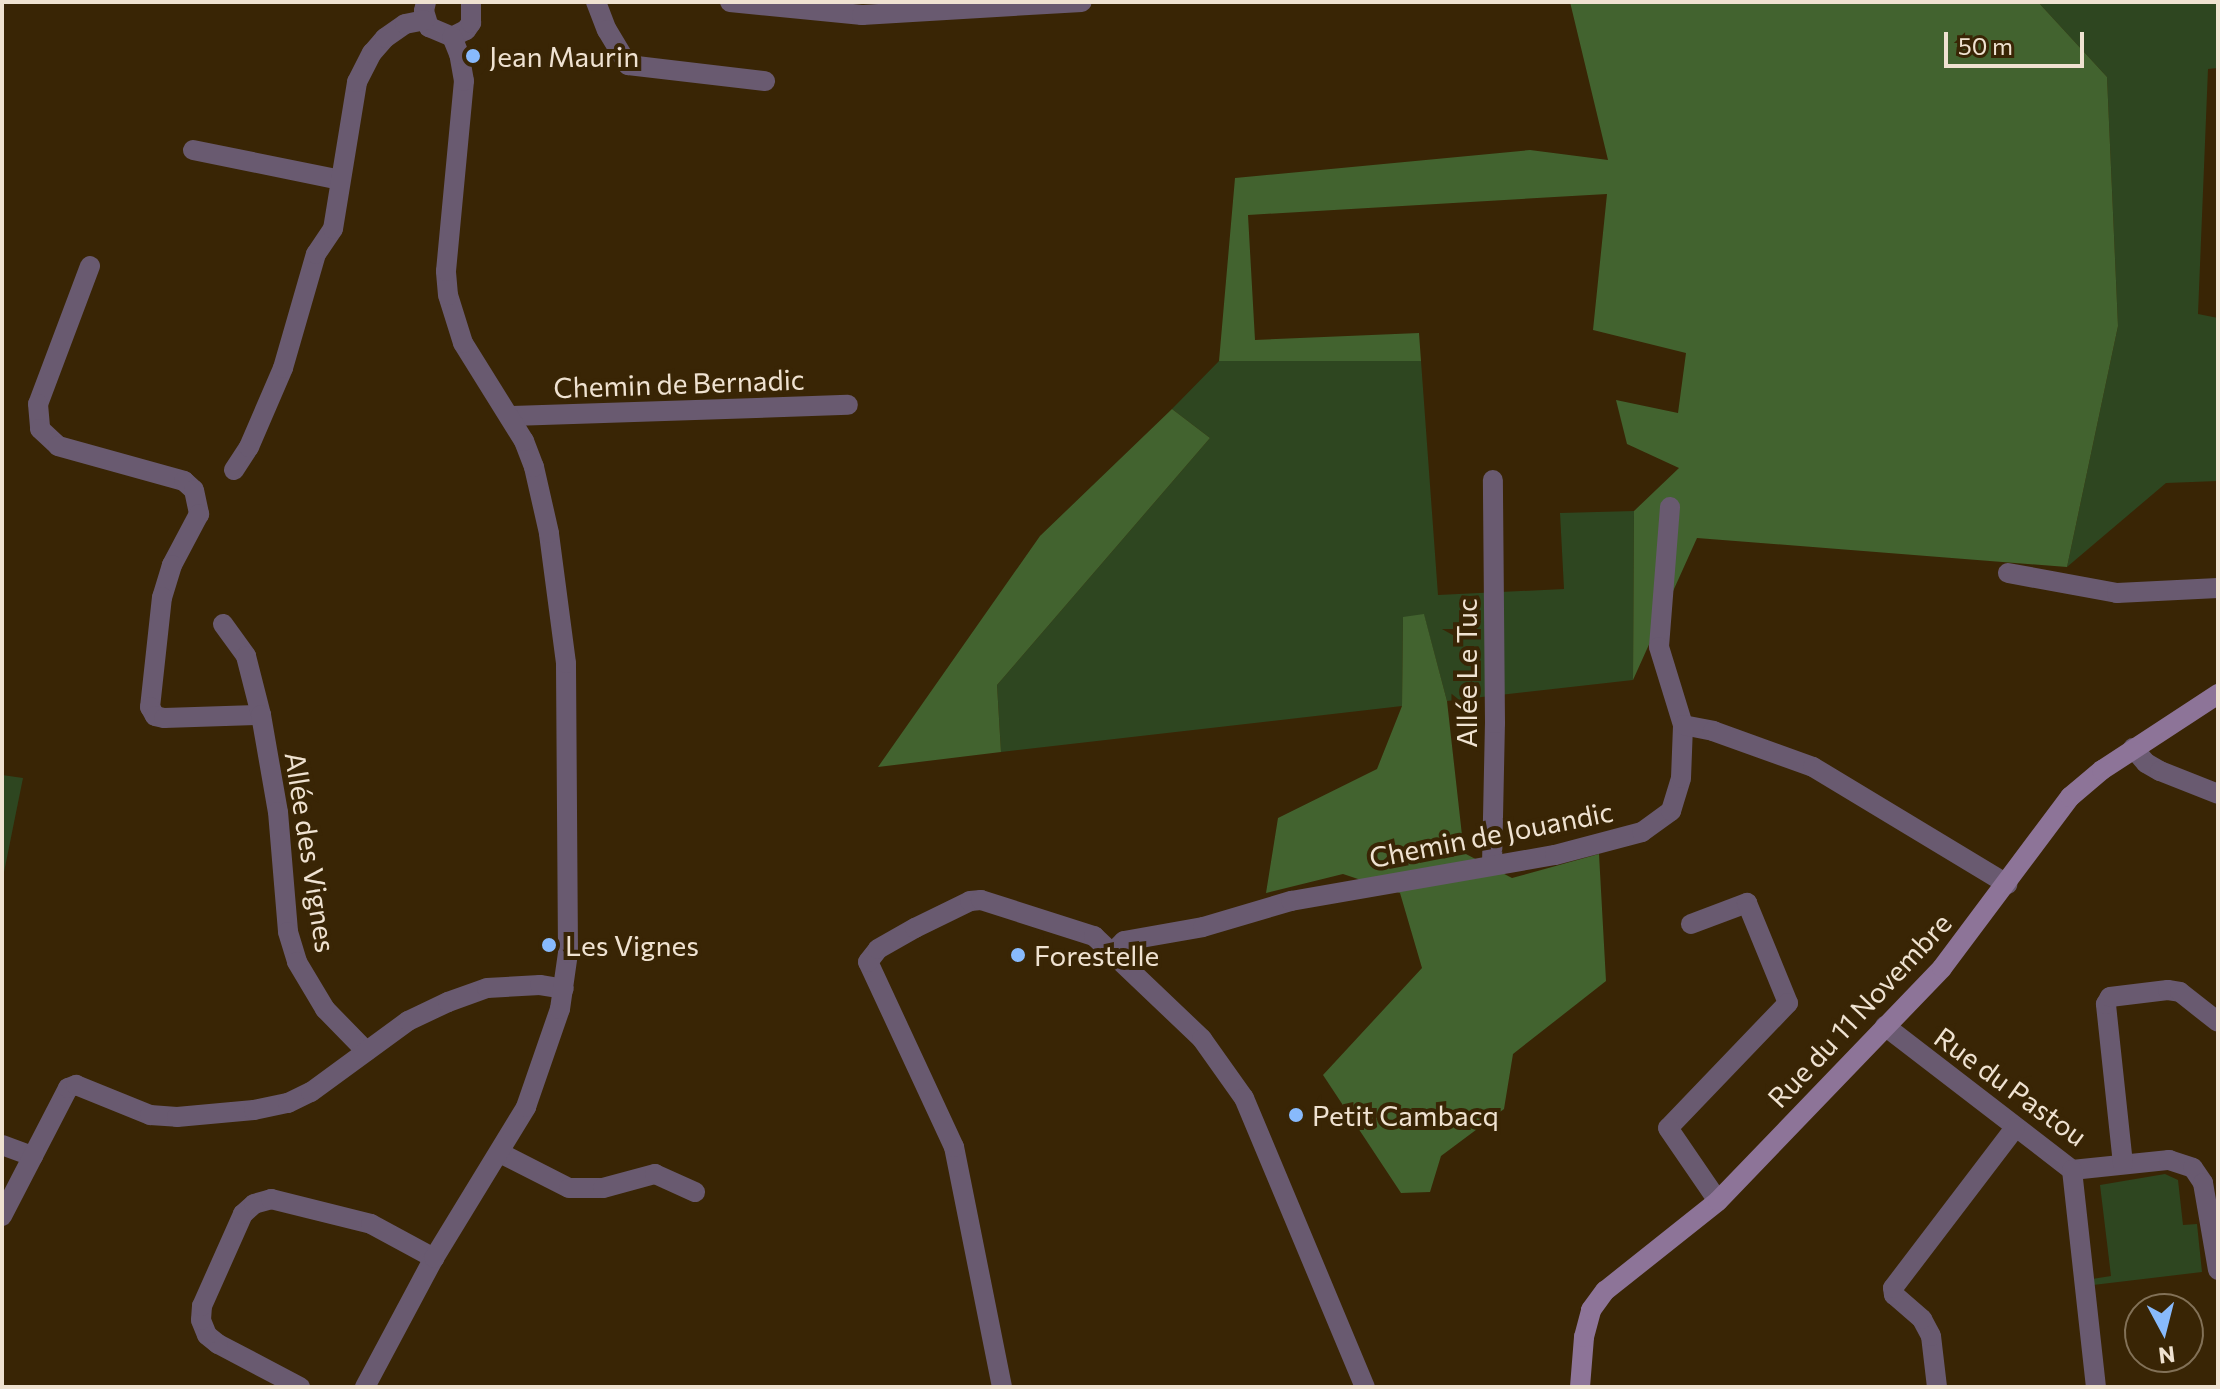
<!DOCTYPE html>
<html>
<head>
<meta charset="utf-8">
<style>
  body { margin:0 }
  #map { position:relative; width:2220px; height:1389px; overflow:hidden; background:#392505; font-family:Commissioner,sans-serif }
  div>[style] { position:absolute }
  .green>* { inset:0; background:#2e4620 }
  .forest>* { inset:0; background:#42632f }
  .street>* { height:20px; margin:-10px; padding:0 10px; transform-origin:10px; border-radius:10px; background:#695a70 }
  .secondary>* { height:20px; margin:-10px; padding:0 10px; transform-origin:10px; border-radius:10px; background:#8d7498 }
  .dots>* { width:22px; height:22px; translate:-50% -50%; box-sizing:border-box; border:4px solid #392505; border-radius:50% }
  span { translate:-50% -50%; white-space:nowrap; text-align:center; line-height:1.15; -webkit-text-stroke:8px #392505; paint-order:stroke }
  .poi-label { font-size:28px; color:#efe2d1 }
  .left { translate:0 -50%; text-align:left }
  .street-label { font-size:28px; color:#efe2d1 }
  .frame { position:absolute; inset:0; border:4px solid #efe2d1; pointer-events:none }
  .north { position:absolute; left:2124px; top:1293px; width:80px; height:80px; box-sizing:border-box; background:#392505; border:2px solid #827157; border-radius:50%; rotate:173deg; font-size:22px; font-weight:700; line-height:32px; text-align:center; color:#efe2d1 }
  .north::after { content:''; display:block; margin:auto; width:28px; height:36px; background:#88bafc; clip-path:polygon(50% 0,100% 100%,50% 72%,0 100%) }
  .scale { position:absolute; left:1944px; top:32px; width:140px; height:36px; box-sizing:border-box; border:4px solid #efe2d1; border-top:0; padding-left:10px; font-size:24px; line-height:28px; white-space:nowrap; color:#efe2d1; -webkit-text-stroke:6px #392505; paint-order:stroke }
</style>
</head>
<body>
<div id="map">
  <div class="green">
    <i style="clip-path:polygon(2038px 2px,2218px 2px,2218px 68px,2208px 69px,2198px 314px,2218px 318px,2218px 481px,2166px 483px,2067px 567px,2118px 326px,2107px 77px)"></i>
    <i style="clip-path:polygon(1219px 361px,1421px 361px,1438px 595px,1564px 589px,1560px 513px,1634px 511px,1633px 680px,1447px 701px,1424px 615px,1403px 618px,1402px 706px,1001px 752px,997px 685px,1210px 438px,1172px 409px)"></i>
    <i style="clip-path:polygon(2px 775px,23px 778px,2px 882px)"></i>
    <i style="clip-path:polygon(2165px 1174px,2178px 1180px,2183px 1225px,2197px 1224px,2202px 1272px,2093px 1285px,2092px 1279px,2111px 1276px,2100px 1185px)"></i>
  </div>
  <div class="forest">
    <i style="clip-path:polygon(1570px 2px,2038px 2px,2107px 77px,2118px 326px,2067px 567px,1697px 538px,1633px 680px,1634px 511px,1679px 468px,1627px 444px,1616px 400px,1678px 413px,1686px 353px,1593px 330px,1607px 194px,1248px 215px,1255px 340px,1419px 333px,1421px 361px,1219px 361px,1235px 178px,1530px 150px,1608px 160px)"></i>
    <i style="clip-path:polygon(1172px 409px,1210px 438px,997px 685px,1001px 752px,878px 767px,1040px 536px)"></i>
    <i style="clip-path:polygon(1424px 614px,1447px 701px,1464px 853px,1512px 878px,1599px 854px,1606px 981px,1513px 1054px,1504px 1109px,1441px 1156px,1430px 1192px,1401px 1193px,1323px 1075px,1422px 968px,1400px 893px,1343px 874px,1266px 893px,1278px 818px,1377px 769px,1402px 706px,1403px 617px)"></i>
  </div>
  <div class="street">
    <i style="left:426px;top:2px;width:9px;rotate:103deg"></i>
    <i style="left:424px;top:11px;width:17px;rotate:73deg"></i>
    <i style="left:429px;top:27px;width:25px;rotate:23deg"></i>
    <i style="left:452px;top:37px;width:16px;rotate:-27deg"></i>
    <i style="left:466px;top:30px;width:9px;rotate:-54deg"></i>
    <i style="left:471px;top:23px;width:21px;rotate:-90deg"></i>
    <i style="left:596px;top:2px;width:30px;rotate:69deg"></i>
    <i style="left:607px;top:30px;width:41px;rotate:59deg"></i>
    <i style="left:628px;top:65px;width:138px;rotate:6.7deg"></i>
    <i style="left:730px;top:2px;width:133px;rotate:5.6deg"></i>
    <i style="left:862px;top:15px;width:220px;rotate:-3.4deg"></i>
    <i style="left:193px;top:150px;width:150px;rotate:11.5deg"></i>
    <i style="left:90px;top:266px;width:147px;rotate:110.6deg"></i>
    <i style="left:38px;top:404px;width:25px;rotate:85deg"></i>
    <i style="left:40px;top:429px;width:25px;rotate:43deg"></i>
    <i style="left:58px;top:446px;width:131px;rotate:15.5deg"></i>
    <i style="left:184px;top:481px;width:13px;rotate:42deg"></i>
    <i style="left:194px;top:490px;width:25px;rotate:78deg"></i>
    <i style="left:199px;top:514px;width:58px;rotate:117.9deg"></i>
    <i style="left:172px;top:565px;width:34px;rotate:107deg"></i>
    <i style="left:162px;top:597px;width:111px;rotate:96.2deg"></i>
    <i style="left:150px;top:707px;width:10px;rotate:61deg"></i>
    <i style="left:155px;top:716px;width:9px;rotate:13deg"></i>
    <i style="left:164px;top:718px;width:97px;rotate:-1.8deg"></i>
    <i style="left:512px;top:416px;width:336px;rotate:-1.9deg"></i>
    <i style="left:234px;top:470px;width:27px;rotate:-57deg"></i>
    <i style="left:249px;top:447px;width:86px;rotate:-66.7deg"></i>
    <i style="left:283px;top:368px;width:119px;rotate:-73.9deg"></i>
    <i style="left:316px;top:254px;width:30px;rotate:-56deg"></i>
    <i style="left:333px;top:229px;width:149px;rotate:-80.7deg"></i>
    <i style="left:357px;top:82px;width:33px;rotate:-63deg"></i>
    <i style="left:372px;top:53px;width:20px;rotate:-49deg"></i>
    <i style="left:385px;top:38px;width:24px;rotate:-35deg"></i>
    <i style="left:405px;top:24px;width:20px;rotate:-11deg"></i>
    <i style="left:1670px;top:507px;width:140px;rotate:94.5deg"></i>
    <i style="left:1659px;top:647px;width:82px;rotate:72.9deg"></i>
    <i style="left:2008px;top:573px;width:111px;rotate:10.4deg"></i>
    <i style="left:2117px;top:593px;width:101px;rotate:-2.8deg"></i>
    <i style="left:223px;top:624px;width:39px;rotate:54deg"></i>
    <i style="left:246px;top:656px;width:61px;rotate:75.7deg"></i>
    <i style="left:261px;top:715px;width:98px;rotate:80.1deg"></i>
    <i style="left:278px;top:812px;width:120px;rotate:85.2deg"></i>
    <i style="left:288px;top:932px;width:31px;rotate:73deg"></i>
    <i style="left:297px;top:962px;width:55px;rotate:59.2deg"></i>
    <i style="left:325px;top:1009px;width:59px;rotate:45.7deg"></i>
    <i style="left:2133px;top:748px;width:20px;rotate:49deg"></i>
    <i style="left:2146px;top:763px;width:16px;rotate:30deg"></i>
    <i style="left:2160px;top:771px;width:62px;rotate:21.6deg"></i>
    <i style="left:1492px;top:865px;width:142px;rotate:-88.8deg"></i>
    <i style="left:1495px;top:723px;width:243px;rotate:-90.5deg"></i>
    <i style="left:1691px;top:924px;width:60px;rotate:-20.6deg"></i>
    <i style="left:1747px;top:903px;width:108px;rotate:67.7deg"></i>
    <i style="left:1788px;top:1003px;width:173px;rotate:133.8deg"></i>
    <i style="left:1668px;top:1128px;width:88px;rotate:55.6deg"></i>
    <i style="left:1114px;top:951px;width:14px;rotate:-45deg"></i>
    <i style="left:1124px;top:941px;width:80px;rotate:-10deg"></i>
    <i style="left:1203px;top:927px;width:92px;rotate:-16.5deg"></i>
    <i style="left:1291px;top:901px;width:268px;rotate:-9.9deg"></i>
    <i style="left:1555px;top:855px;width:90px;rotate:-14.8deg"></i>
    <i style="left:1642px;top:832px;width:36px;rotate:-36deg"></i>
    <i style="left:1671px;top:811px;width:34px;rotate:-73deg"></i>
    <i style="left:1681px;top:778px;width:53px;rotate:-87.8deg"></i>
    <i style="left:1683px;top:725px;width:31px;rotate:11deg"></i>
    <i style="left:1713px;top:731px;width:106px;rotate:19.8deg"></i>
    <i style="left:1813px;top:767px;width:227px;rotate:31.1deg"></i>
    <i style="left:1885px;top:1026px;width:236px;rotate:37.6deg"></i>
    <i style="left:2072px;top:1170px;width:98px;rotate:-5.9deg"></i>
    <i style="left:2169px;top:1160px;width:25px;rotate:18deg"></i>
    <i style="left:2193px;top:1168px;width:18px;rotate:56deg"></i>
    <i style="left:2203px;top:1183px;width:88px;rotate:80.2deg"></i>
    <i style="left:2px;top:1145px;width:33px;rotate:20deg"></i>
    <i style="left:500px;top:1153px;width:77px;rotate:26.9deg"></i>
    <i style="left:569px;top:1188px;width:34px"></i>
    <i style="left:603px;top:1188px;width:54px;rotate:-15.1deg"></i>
    <i style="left:655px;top:1174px;width:44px;rotate:24.2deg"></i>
    <i style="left:2123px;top:1164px;width:161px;rotate:-96.1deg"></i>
    <i style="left:2106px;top:1004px;width:8px;rotate:-60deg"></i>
    <i style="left:2110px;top:997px;width:58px;rotate:-6.9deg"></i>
    <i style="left:2168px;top:990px;width:12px;rotate:9deg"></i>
    <i style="left:2180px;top:992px;width:48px;rotate:38.3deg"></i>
    <i style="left:2072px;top:1170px;width:218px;rotate:83.7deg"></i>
    <i style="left:2px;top:1216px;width:144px;rotate:-62.7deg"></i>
    <i style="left:68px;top:1088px;width:9px;rotate:-21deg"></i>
    <i style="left:76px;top:1085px;width:80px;rotate:22.1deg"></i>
    <i style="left:150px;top:1115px;width:27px;rotate:4deg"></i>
    <i style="left:177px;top:1117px;width:77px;rotate:-5.2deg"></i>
    <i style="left:254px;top:1110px;width:35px;rotate:-12deg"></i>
    <i style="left:288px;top:1103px;width:25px;rotate:-26deg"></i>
    <i style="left:311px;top:1092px;width:120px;rotate:-36.2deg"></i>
    <i style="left:408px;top:1021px;width:44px;rotate:-25.4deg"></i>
    <i style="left:448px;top:1002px;width:41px;rotate:-19.7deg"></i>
    <i style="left:487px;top:988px;width:53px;rotate:-3.2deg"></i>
    <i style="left:540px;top:985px;width:24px;rotate:9deg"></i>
    <i style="left:300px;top:1387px;width:93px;rotate:-152.3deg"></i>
    <i style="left:218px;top:1344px;width:14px;rotate:-141deg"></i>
    <i style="left:207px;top:1335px;width:16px;rotate:-112deg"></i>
    <i style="left:201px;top:1320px;width:14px;rotate:-86deg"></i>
    <i style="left:202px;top:1306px;width:101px;rotate:-66deg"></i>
    <i style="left:243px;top:1214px;width:15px;rotate:-42deg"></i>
    <i style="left:254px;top:1204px;width:18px;rotate:-16deg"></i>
    <i style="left:271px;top:1199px;width:103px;rotate:14deg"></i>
    <i style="left:371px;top:1224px;width:72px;rotate:28.4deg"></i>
    <i style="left:365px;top:1387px;width:146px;rotate:-61.9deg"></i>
    <i style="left:434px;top:1258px;width:177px;rotate:-58.6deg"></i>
    <i style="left:526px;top:1107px;width:104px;rotate:-70.9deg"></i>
    <i style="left:560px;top:1009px;width:57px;rotate:-81.9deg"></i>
    <i style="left:568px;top:953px;width:290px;rotate:-90.4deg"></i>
    <i style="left:566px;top:663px;width:131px;rotate:-97.5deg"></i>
    <i style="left:549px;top:533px;width:68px;rotate:-102.8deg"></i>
    <i style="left:534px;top:467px;width:28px;rotate:-111deg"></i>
    <i style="left:524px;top:441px;width:115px;rotate:-121.9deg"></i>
    <i style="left:463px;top:343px;width:50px;rotate:-107.4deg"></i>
    <i style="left:448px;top:295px;width:24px;rotate:-95deg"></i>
    <i style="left:446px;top:271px;width:191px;rotate:-84.6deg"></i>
    <i style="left:464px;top:81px;width:27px;rotate:-100deg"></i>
    <i style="left:459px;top:54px;width:18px;rotate:-112deg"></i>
    <i style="left:1002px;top:1387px;width:245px;rotate:-101.3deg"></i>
    <i style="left:954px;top:1147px;width:204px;rotate:-114.9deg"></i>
    <i style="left:868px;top:962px;width:16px;rotate:-52deg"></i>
    <i style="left:878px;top:949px;width:43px;rotate:-29.6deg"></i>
    <i style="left:915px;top:928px;width:61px;rotate:-26.1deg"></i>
    <i style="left:970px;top:901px;width:11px;rotate:-5deg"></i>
    <i style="left:981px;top:900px;width:119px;rotate:17.7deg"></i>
    <i style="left:1094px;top:936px;width:149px;rotate:43.6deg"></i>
    <i style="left:1202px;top:1039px;width:72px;rotate:54.6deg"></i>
    <i style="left:1244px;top:1098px;width:313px;rotate:67.3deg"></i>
    <i style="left:1937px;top:1387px;width:51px;rotate:-96.7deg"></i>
    <i style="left:1931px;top:1336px;width:19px;rotate:-118deg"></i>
    <i style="left:1922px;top:1319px;width:37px;rotate:-139deg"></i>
    <i style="left:1894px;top:1295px;width:7px;rotate:-98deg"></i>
    <i style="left:1893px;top:1288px;width:201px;rotate:-52.7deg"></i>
  </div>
  <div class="secondary">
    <i style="left:1580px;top:1387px;width:50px;rotate:-85.4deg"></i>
    <i style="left:1584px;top:1337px;width:28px;rotate:-75deg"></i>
    <i style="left:1591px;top:1310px;width:24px;rotate:-54deg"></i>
    <i style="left:1605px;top:1291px;width:144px;rotate:-38.5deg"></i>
    <i style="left:1718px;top:1201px;width:323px;rotate:-46.1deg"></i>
    <i style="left:1942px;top:968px;width:214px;rotate:-53.2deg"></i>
    <i style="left:2070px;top:797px;width:42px;rotate:-40.2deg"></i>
    <i style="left:2102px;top:770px;width:139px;rotate:-33.2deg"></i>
  </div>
  <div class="dots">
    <i style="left:473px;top:56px;background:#88bafc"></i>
    <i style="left:549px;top:945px;background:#88bafc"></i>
    <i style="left:1018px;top:955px;background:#88bafc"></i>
    <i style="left:1296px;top:1115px;background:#88bafc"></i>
  </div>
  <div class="poi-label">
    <span class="left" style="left:489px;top:56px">Jean Maurin</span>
    <span class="left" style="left:565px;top:945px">Les Vignes</span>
    <span class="left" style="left:1034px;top:955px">Forestelle</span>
    <span class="left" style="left:1312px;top:1115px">Petit Cambacq</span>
  </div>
  <div class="street-label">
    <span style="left:679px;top:383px;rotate:-2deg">Chemin de Bernadic</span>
    <span style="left:1466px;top:673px;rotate:-90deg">Allée Le Tuc</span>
    <span style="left:1491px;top:834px;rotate:-11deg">Chemin de Jouandic</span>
    <span style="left:311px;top:852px;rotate:81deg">Allée des Vignes</span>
    <span style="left:1859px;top:1010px;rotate:-47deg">Rue du 11 Novembre</span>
    <span style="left:2011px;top:1086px;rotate:36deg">Rue du Pastou</span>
  </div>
  <div class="frame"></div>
  <div class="north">N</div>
  <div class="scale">50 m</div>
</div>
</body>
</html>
